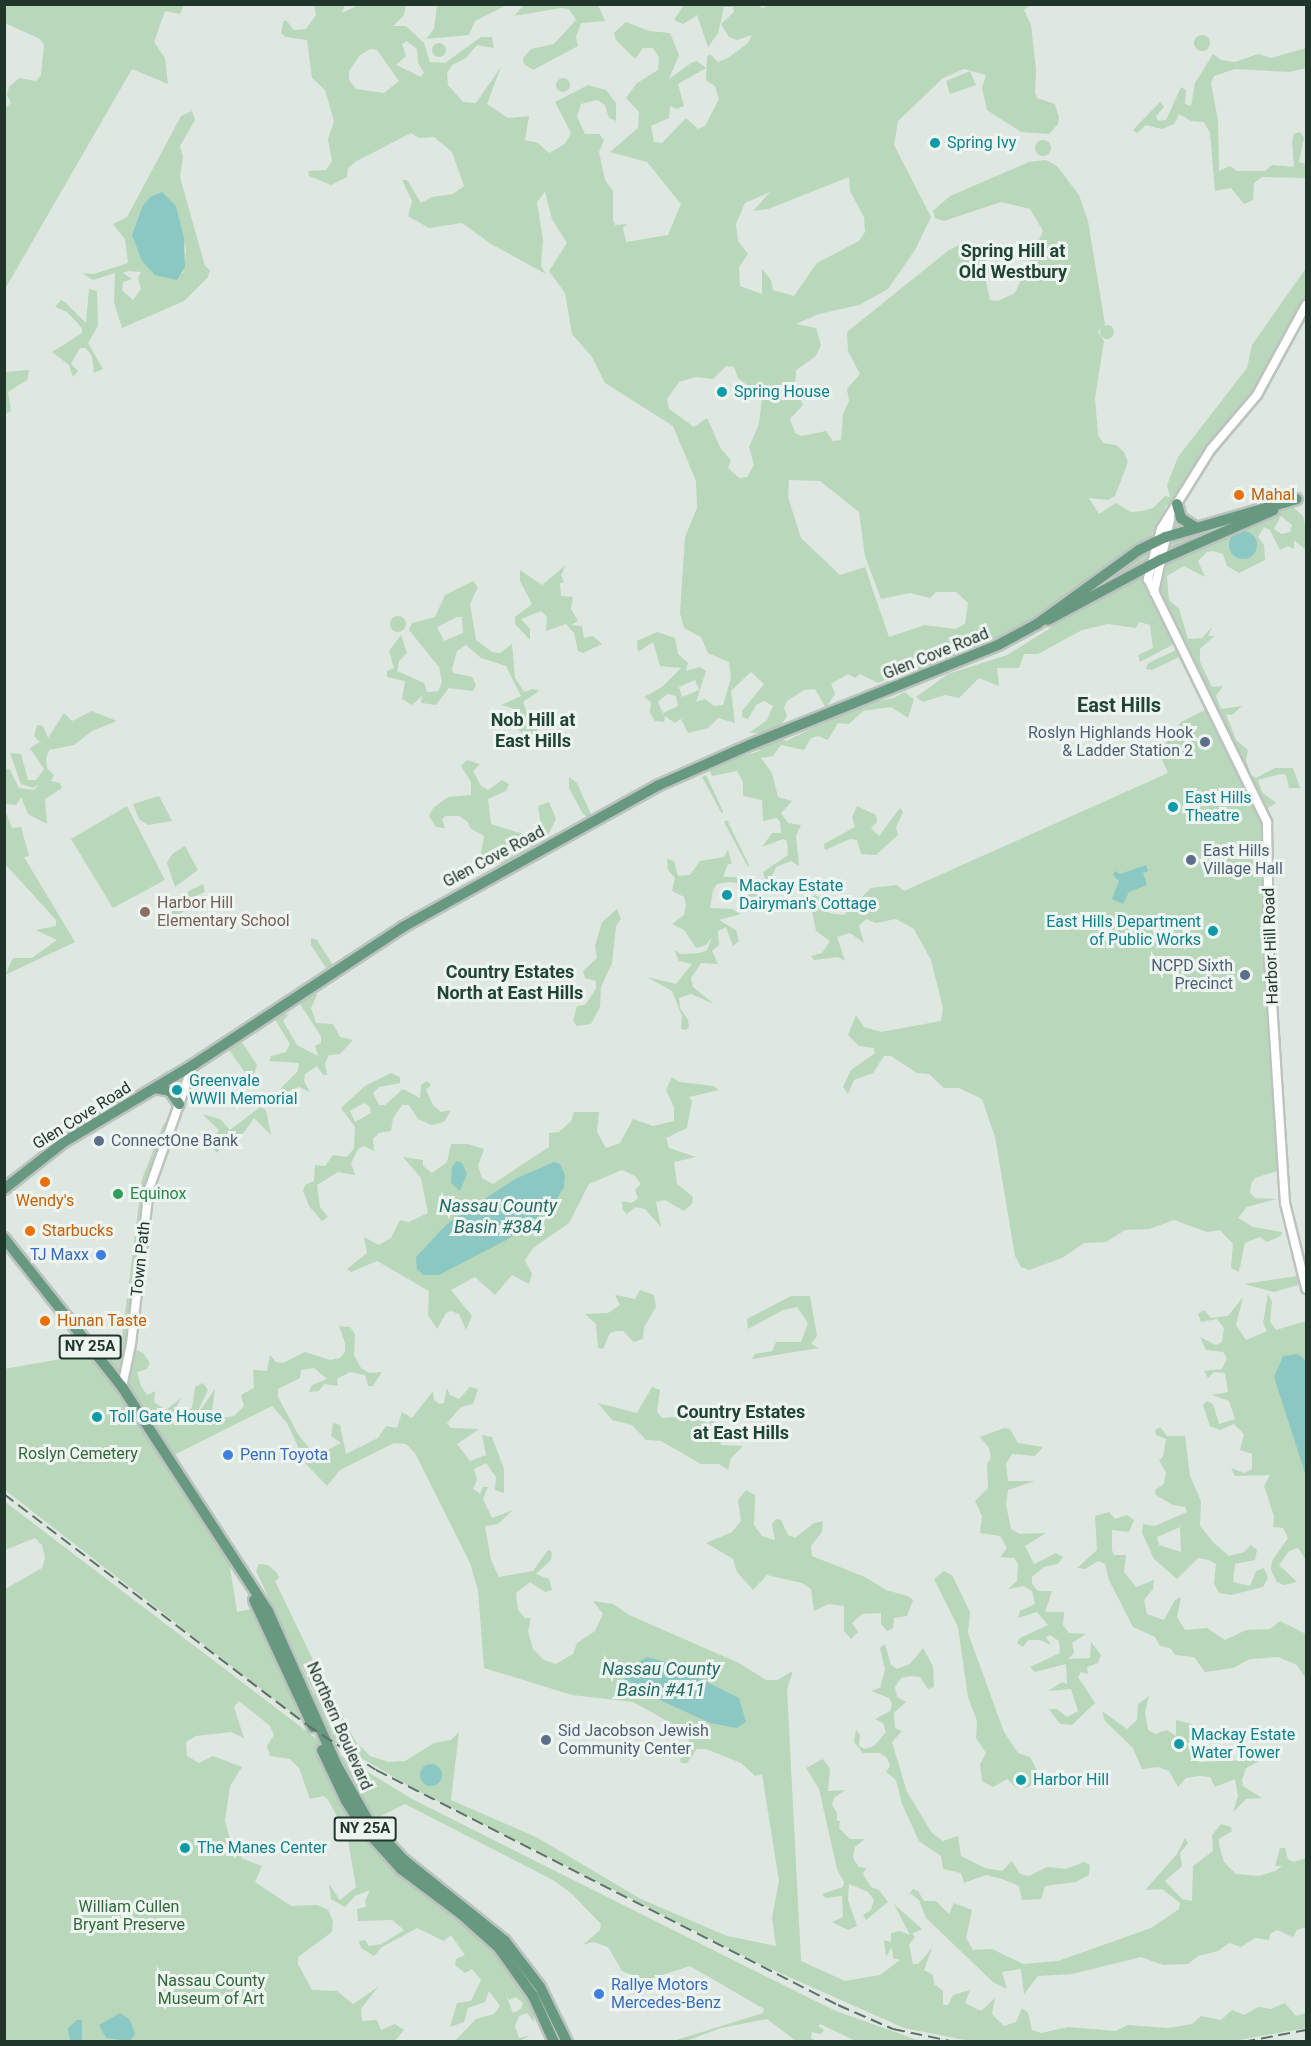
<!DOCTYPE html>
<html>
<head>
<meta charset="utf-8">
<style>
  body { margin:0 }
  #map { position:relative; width:1311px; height:2046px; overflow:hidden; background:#dee8e1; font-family:Roboto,sans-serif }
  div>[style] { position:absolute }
  .green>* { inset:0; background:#b9d7ba }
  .round { border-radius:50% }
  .water>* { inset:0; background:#8bc8c3 }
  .roads { filter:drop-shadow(2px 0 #bcc3bf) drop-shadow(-2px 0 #bcc3bf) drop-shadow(0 2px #bcc3bf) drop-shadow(0 -2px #bcc3bf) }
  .tertiary>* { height:8px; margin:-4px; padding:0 4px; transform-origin:4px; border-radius:4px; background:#fff }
  .primary>* { height:10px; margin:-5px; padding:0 5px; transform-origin:5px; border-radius:5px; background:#679980 }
  .rail>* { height:1.5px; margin-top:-0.75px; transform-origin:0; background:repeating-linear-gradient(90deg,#5c7266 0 12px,transparent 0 18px) }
  .dots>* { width:16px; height:16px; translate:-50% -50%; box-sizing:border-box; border:3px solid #eef5f0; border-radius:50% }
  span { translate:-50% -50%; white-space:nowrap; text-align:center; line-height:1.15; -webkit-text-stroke:6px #eef5f0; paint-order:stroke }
  .shield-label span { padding:2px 4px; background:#eef5f0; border:2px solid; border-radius:4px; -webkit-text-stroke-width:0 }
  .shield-label { font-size:15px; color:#21362b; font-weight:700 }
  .culture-label { font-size:16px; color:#0d838f }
  .left { translate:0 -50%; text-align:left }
  .right { translate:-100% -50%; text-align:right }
  .food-label { font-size:16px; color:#c56008 }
  .street-label { font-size:16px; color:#21362b }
  .service-label { font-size:16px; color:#4e5e75 }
  .education-label { font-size:16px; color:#785e54 }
  .leisure-label { font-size:16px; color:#27864d }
  .shop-label { font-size:16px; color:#366cbe }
  .park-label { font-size:16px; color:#306838 }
  .neighbourhood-label { font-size:18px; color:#204533; font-weight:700 }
  .water-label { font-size:18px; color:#236b65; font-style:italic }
  .quarter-label { font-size:20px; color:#204533; font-weight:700 }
  .frame { position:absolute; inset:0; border:6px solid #21362b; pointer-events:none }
</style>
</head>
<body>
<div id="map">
  <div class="green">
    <i style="clip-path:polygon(evenodd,692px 4px,758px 4px,762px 8px,773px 4px,1030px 5px,1024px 10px,1031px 25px,1036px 70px,1035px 92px,1037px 98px,1055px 104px,1059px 117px,1058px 124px,1049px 134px,1021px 132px,987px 110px,982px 88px,986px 75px,964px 69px,943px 78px,898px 121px,894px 145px,931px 217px,915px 250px,888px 289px,859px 305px,819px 314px,796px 324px,816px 328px,821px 345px,816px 356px,796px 370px,795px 388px,803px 405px,790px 419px,795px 433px,801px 436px,826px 431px,833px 441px,841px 440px,843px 414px,849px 401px,847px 389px,860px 374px,848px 351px,847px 332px,949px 250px,959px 245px,983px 252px,990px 269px,986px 282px,990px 300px,998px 301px,1015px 293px,1043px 231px,1030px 209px,1001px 202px,944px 221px,935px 218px,933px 211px,950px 196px,1029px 162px,1046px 160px,1057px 166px,1079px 195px,1088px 221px,1105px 324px,1098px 332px,1104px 341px,1095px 398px,1098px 435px,1103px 443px,1116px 445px,1124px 452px,1128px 462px,1115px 496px,1108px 500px,1089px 498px,1099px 514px,1116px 503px,1131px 512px,1143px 511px,1153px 508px,1165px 496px,1170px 497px,1167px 485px,1178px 457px,1247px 368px,1252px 345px,1306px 268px,1306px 300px,1259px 385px,1173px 502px,1165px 507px,1163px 521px,1140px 548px,1157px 539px,1178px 509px,1195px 527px,1271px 517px,1292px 506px,1303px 516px,1306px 529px,1306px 550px,1294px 540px,1294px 549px,1288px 546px,1280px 550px,1270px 530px,1264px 527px,1258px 537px,1264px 545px,1265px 560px,1239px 573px,1227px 566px,1223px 554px,1213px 551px,1207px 552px,1198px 561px,1205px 577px,1184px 566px,1167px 576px,1169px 600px,1179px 609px,1188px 639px,1202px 638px,1212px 627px,1208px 636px,1214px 636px,1200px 649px,1200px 662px,1212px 687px,1223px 686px,1216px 696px,1221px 709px,1242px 706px,1232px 715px,1226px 714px,1236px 740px,1248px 750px,1246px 760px,1251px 775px,1256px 778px,1275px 768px,1293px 768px,1300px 788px,1289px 788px,1286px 775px,1281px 774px,1258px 780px,1262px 792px,1276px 803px,1265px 810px,1272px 836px,1268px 909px,1283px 1169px,1255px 1178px,1251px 1184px,1250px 1193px,1255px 1198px,1276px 1199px,1247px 1207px,1238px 1218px,1253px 1227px,1282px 1232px,1281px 1236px,1267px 1242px,1260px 1237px,1245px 1243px,1239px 1272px,1231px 1268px,1233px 1244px,1220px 1230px,1207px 1232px,1174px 1220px,1149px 1229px,1125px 1230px,1106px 1242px,1084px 1243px,1062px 1258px,1029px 1270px,1021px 1267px,1015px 1256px,995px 1137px,982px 1099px,959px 1088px,944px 1088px,929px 1074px,917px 1073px,891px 1056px,884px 1056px,873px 1073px,854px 1080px,848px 1094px,843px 1087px,851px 1070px,875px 1053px,874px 1048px,859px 1046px,848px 1035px,856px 1015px,864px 1027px,881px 1032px,941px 1021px,943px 1008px,931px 960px,914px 929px,896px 919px,876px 923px,866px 919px,859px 926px,864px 943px,850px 933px,837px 937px,845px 961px,838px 957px,814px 960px,811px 956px,822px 953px,830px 941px,816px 931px,811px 906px,814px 895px,820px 897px,829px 913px,844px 915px,871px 888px,897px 885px,904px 891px,1168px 773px,1159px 753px,1181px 722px,1205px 710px,1179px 657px,1152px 670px,1146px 669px,1148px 663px,1176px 650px,1174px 644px,1140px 662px,1138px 655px,1153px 648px,1150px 625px,1139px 622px,1136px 628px,1108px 624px,1082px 630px,1038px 654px,1024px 654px,1019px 668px,997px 668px,999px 686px,979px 678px,959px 698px,945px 695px,923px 702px,916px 697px,948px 674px,1007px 655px,1052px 627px,1059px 617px,892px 689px,887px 679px,878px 683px,860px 674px,855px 678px,848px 674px,831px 684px,835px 694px,826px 708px,815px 689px,804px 690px,787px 701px,784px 708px,787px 716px,781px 725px,760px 733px,749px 733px,767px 720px,773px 706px,764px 701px,756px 705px,748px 719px,742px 717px,742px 711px,764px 684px,751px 672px,731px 691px,735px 723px,718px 718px,708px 728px,688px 733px,681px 719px,675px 723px,665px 716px,664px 722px,655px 721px,650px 713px,651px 702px,644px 697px,662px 687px,681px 668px,660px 666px,653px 642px,638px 652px,637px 641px,657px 632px,675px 638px,678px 654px,688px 663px,686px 671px,700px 667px,706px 671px,696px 702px,705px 699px,714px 706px,723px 705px,731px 678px,729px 662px,708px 653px,701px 637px,684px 628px,680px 613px,685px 537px,697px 508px,696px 481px,673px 426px,605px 383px,592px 357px,572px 334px,565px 293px,549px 271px,567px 243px,552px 219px,545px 192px,537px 202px,543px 240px,541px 266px,546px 274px,491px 244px,462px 223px,429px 228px,408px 216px,412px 201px,402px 180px,407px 180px,421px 203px,432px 197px,453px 194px,464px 186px,452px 152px,434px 137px,419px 138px,411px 133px,355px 162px,348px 168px,347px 177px,331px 185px,309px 176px,308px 171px,326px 170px,332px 161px,328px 139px,334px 121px,325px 90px,312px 78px,307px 40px,286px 37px,281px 33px,283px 22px,286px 20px,294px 30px,306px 29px,316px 15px,314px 5px,345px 5px,342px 13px,359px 5px,406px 5px,404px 15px,393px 26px,406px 26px,424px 43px,430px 62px,445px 63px,481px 37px,492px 37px,494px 48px,477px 45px,466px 58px,452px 65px,447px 73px,448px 85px,463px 102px,476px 103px,501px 67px,487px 104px,508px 118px,529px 116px,525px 140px,538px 143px,549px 153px,565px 144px,571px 133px,555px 102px,588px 85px,606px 90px,616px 103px,616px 121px,609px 118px,605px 105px,597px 100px,581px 104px,577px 116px,585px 134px,599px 134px,604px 140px,599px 152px,605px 180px,613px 191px,613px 220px,615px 225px,627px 224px,623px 228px,626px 242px,668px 235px,681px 204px,647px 162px,610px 152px,638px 128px,639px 112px,626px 98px,637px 83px,658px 70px,659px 57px,653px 48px,643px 48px,635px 59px,616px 40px,614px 33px,626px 22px,649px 31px,670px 33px,679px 55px,669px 79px,691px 63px,697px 61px,706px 68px,678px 84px,684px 106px,676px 109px,670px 106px,669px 118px,651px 126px,654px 142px,662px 143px,686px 118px,698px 129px,705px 126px,719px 99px,715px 86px,706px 80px,707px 57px,710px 54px,718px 62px,728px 58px,748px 43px,752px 35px,737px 40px,729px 37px,721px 24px,734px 12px,733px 7px,724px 7px,718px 33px,708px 47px,697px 15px,683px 24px,674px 20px,683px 6px,692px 4px,407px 41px,417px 49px,418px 63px,424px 73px,421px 77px,396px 65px,406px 56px,402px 44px,407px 41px,692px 4px,370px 49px,377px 50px,399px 81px,384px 93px,356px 89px,349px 80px,349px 71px,359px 56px,370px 49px,692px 4px,849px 177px,850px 191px,864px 217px,865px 232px,859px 241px,817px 263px,794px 296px,773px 290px,771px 280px,762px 269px,762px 294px,740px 286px,739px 267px,748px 254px,738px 241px,736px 224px,745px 203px,770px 192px,753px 211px,768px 209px,849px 177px,692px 4px,726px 366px,734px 367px,738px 378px,762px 397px,759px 424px,749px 447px,754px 465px,747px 477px,739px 478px,728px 468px,731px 460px,721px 449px,707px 418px,694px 427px,669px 409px,667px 399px,679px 382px,695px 377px,713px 379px,726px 366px,692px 4px,789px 480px,820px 481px,859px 512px,865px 556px,881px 599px,910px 593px,930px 598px,936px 592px,956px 592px,968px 603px,965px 624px,955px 629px,925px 625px,889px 637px,865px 567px,840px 575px,801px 538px,788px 497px,789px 480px,692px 4px,1281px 516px,1292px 525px,1290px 532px,1282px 534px,1274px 529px,1281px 516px,692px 4px,695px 680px,699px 690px,682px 697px,679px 687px,695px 680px,692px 4px,667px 694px,676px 696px,678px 706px,663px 713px,658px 702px,667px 694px)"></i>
    <i style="clip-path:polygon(184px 5px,180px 14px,165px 11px,154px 42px,165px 58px,168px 84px,132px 69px,5px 289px,4px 109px,11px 103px,7px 95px,9px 87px,19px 78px,36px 81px,41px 75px,44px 45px,40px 39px,5px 23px,5px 5px)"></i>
    <i style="clip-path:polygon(437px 5px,507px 5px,475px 21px,469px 35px,426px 39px,434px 29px)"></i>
    <i style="clip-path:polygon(524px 5px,598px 5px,605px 21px,581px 23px,576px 37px,578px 46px,533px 70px,524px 64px,523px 58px,531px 49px,554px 44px,576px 20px,569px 9px,561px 8px,514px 16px)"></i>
    <i class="round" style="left:1194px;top:35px;width:16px;height:16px"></i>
    <i class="round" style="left:432px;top:43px;width:14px;height:14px"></i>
    <i style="clip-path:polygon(1306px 48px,1306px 68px,1289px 72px,1235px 69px,1214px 76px,1211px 83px,1218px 120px,1219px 171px,1230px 166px,1237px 171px,1265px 171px,1272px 165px,1294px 167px,1292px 141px,1294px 134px,1300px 132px,1304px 138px,1299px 162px,1306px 164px,1306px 178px,1262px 177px,1254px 183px,1253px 200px,1244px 204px,1231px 188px,1215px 191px,1210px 133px,1204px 122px,1191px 121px,1179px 114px,1174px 124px,1162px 129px,1146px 125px,1137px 133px,1133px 130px,1160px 102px,1164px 107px,1156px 116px,1158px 121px,1166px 120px,1181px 87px,1186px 90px,1185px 104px,1191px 106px,1195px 83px,1213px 54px,1221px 60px,1235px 62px,1258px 54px,1271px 58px)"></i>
    <i style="clip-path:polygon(970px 71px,976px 85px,950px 94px,946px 81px)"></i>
    <i class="round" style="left:556px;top:78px;width:14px;height:14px"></i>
    <i style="clip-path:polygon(evenodd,192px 111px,195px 120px,180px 146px,183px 157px,180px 177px,205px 266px,210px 270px,208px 277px,184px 301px,122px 328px,114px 302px,115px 273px,93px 280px,82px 273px,94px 274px,128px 263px,125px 239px,113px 224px,127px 217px,181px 116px,192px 111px,176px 206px,186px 251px,183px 274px,132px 235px,142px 207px,176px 206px,192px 111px,128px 271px,141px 272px,138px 278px,141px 289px,133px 300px,122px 290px,123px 282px,132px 279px,123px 273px,128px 271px)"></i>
    <i class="round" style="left:1035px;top:140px;width:16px;height:16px"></i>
    <i style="clip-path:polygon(89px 289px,97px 291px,98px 326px,88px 343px,103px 369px,94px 373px,92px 356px,86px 348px,80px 348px,71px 364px,78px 371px,73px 377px,69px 365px,52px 352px,82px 333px,82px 328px,67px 312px,55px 307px,61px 300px,65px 302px,86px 323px)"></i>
    <i class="round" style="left:1100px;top:325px;width:14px;height:14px"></i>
    <i style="clip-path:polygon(29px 370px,27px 380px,8px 392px,11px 411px,5px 414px,5px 372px)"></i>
    <i style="clip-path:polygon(566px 565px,561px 575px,564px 582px,560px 583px,561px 596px,573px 597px,571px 609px,578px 621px,571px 625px,582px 626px,584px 638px,593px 636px,602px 644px,583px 653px,578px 651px,574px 633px,566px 624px,546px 631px,547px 617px,541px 611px,521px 619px,530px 629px,530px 640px,515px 624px,515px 617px,532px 604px,520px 581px,520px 570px,542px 585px)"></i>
    <i style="clip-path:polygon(evenodd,473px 581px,478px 587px,470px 604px,476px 640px,492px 652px,500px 653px,512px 644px,515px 678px,524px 692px,533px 689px,539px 691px,523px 702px,526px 710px,545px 716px,535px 735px,547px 738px,547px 745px,533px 746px,517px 728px,520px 720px,512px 708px,501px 705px,521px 696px,506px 666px,481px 658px,466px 645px,457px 651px,452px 669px,453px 673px,472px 677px,476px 685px,473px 691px,449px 688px,436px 705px,421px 703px,422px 696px,412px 705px,402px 699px,405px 681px,387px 677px,387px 671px,394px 668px,389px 651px,401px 635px,407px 653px,399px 661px,397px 671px,424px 683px,427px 692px,438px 691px,442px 682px,439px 667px,409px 630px,412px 623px,435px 617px,445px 595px,473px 581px,457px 617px,462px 617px,463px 633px,444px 641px,437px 627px,457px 617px)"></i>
    <i class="round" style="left:390px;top:616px;width:16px;height:16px"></i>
    <i style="clip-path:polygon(904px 692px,914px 699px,908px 718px,891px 707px,863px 711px,849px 724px,838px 723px,828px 740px,818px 736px,811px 738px,804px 750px,781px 745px,773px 756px,761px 758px,772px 773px,778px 797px,792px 801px,781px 813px,788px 823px,801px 825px,796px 836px,799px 866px,791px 861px,776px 867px,767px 887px,763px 872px,788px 855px,787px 841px,783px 839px,762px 847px,772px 833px,781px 833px,780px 822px,777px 818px,763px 821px,762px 800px,743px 796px,743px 782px,737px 771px,712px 776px,709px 768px,759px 751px,762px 744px,779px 737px,786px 741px,862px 704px,894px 698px)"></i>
    <i style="clip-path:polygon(92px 711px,117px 721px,92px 731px,74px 745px,49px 750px,46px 759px,47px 768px,54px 775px,51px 781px,60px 783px,62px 788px,45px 799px,47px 824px,28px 814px,21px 797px,16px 805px,5px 804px,5px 768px,10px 770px,19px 788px,34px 790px,39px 784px,33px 788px,21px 784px,10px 753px,21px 754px,28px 780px,36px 780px,44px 769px,30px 748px,40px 742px,34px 736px,37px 725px,43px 726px,48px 738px,64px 713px,72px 721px)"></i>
    <i style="clip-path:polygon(467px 760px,480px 764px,473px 771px,481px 786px,488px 790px,502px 780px,509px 784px,506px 791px,488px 799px,491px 824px,523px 834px,534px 832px,541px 826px,538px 806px,549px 802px,556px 819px,547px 837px,506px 862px,489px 866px,481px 864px,480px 858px,484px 836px,470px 828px,468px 822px,459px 816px,446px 816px,442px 819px,445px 828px,436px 827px,429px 816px,433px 808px,448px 797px,471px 795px,471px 782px,461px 766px)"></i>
    <i style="clip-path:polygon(706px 775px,723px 811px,722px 814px,702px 777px)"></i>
    <i style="clip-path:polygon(569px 777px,577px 783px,594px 821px,583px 814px,569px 788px)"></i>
    <i style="clip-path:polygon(159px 796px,172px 821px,148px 825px,139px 819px,133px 804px)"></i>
    <i style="clip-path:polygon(127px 806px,165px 880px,113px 908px,71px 839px)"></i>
    <i style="clip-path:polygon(857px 806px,876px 815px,877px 822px,871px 828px,879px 836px,900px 808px,903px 812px,896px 827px,898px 835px,876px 855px,861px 854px,857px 840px,850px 839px,825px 850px,824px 844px,855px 827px,852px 817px)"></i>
    <i style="clip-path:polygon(5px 810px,12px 828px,21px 827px,29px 856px,24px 857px,75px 942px,5px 975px,13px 958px,32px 958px,57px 940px,36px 930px,56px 926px,56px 920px,5px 864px)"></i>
    <i style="clip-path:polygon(727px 820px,749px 865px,748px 867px,724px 822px)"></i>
    <i style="clip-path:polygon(185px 846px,198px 870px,175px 887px,167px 863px,172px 854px)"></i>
    <i style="clip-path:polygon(728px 850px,732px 864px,728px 864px,723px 877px,744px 877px,758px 896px,750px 897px,737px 883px,729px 882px,717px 884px,713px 890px,710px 908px,732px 909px,741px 914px,719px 920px,736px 930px,739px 941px,733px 946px,726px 927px,718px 931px,719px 945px,712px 951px,718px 964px,701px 963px,691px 978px,693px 987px,714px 1004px,691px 994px,679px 998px,680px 1008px,688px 1020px,689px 1028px,685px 1030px,681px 1029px,682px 1016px,672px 991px,647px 977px,676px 984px,692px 964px,679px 961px,674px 950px,681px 954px,700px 953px,707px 950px,712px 937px,706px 945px,696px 948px,684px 930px,672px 924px,684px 915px,686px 905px,684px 897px,672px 891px,675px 878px,668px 870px,667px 859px,674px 861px,678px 876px,690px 875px,700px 861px,724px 857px)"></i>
    <i style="clip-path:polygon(203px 884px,205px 892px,188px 899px,187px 892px)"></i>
    <i style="clip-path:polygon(181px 900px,185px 911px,169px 920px,165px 909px)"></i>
    <i style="clip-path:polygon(617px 909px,621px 919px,616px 926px,612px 963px,601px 987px,600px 1007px,591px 1024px,577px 1026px,573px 1021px,577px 1006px,585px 1005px,596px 989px,596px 981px,585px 978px,583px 971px,597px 958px,595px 946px,602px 922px)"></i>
    <i style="clip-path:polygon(311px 938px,317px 940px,340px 976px,334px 980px,311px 945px)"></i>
    <i style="clip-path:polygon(310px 990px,317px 995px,311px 1008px,316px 1023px,333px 1024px,340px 1037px,353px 1040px,340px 1054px,329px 1055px,325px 1063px,327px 1075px,323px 1075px,317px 1066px,305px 1074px,304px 1081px,310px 1092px,299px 1087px,284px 1093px,281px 1088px,298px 1071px,299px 1063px,269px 1061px,271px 1056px,286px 1052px,290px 1044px,273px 1016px,289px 1014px,283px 1021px,297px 1045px,318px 1056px,315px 1046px,321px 1043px,321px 1036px,300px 1004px)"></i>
    <i style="clip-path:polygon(237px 1035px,257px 1065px,254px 1074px,246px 1074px,225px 1044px)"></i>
    <i style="clip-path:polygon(evenodd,391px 1073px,400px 1077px,400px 1083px,379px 1087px,373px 1093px,379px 1105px,385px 1105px,403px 1089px,420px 1098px,421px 1085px,427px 1081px,431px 1085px,426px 1090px,433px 1105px,441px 1112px,451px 1110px,444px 1122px,431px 1125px,418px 1119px,409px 1105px,402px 1105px,393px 1118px,391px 1131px,379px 1133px,373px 1139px,374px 1151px,364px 1146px,358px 1149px,351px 1163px,355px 1175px,338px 1172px,317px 1185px,320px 1207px,328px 1217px,322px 1221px,309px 1206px,303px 1191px,305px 1185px,314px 1181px,315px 1165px,325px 1166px,333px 1155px,347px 1157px,354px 1148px,355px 1127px,341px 1108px,365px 1086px,391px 1073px,364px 1103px,370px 1107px,371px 1113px,355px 1122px,350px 1111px,364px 1103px)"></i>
    <i style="clip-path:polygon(672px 1077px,679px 1082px,714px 1086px,719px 1090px,689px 1097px,692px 1101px,687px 1128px,666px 1138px,669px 1148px,696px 1157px,674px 1162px,677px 1184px,693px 1197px,692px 1204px,684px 1211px,665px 1200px,656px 1202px,661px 1227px,645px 1209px,635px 1207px,627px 1214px,623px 1210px,622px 1201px,632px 1203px,638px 1198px,635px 1190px,641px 1184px,635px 1176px,622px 1170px,589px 1184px,569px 1223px,533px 1248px,525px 1260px,532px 1274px,529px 1284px,512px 1275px,495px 1295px,475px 1277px,451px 1290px,472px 1316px,466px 1330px,459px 1314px,451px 1311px,446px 1313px,437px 1329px,428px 1315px,429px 1291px,377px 1261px,351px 1272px,347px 1269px,367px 1253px,364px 1237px,379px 1245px,391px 1238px,400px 1220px,409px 1222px,428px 1213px,421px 1178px,403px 1157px,423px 1160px,423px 1166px,432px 1173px,447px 1162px,451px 1144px,468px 1144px,484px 1149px,478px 1166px,482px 1178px,493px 1184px,549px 1147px,549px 1133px,559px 1132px,571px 1121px,574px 1112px,599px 1112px,597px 1132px,606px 1148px,620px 1143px,633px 1119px,653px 1126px,674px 1121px,674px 1107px,666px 1090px)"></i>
    <i style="clip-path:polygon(260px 1107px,266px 1110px,271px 1135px,254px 1118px,243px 1134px,224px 1143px,217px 1153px,212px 1147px,201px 1146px,211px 1142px,219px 1130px,202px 1114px,220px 1119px,230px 1130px)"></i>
    <i style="clip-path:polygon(evenodd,164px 1123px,171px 1126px,152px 1179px,132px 1353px,137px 1350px,143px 1353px,150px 1363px,147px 1369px,137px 1372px,141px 1386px,147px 1395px,155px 1391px,154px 1402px,166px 1410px,181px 1398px,173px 1413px,178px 1417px,192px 1408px,195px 1387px,203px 1383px,208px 1390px,194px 1419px,215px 1389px,212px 1411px,222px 1418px,234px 1416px,244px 1406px,241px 1395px,254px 1388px,253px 1370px,267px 1371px,270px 1355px,276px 1362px,283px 1363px,305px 1352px,330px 1360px,340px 1358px,345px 1352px,345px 1343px,339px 1326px,350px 1327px,355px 1334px,354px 1355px,361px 1368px,369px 1373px,382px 1372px,373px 1386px,368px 1386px,365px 1375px,350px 1372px,337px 1379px,338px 1386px,324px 1384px,319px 1391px,309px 1392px,312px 1385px,327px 1379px,314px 1368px,301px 1370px,300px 1378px,278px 1389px,278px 1397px,298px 1434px,315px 1456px,341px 1443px,331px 1436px,333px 1423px,340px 1425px,346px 1454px,378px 1438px,386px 1426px,397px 1428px,402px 1412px,412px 1418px,433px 1391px,434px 1400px,439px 1404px,444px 1403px,447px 1388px,450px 1395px,459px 1399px,470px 1387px,478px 1389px,473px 1404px,461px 1407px,447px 1423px,451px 1428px,479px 1429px,457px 1444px,470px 1461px,486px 1455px,482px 1435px,492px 1437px,504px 1469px,504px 1493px,495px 1490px,496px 1477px,486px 1463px,474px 1469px,477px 1480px,473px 1489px,480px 1494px,483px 1487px,488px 1487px,483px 1499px,492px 1518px,513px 1510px,498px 1524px,485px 1526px,491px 1560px,499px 1577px,533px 1571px,548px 1550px,552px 1552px,551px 1560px,536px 1574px,549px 1579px,552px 1590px,545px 1592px,530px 1582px,516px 1593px,518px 1610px,525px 1618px,531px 1618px,528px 1631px,533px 1649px,544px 1660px,556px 1664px,573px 1654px,577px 1643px,595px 1631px,603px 1614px,593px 1601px,613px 1604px,629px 1615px,739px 1663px,766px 1680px,777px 1680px,793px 1671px,787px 1689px,801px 1961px,845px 1981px,880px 1975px,900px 1960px,893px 1958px,892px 1947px,886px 1957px,884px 1940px,891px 1942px,891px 1933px,900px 1931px,910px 1935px,894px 1904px,922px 1929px,912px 1934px,915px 1937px,909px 1945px,913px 1964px,918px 1964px,932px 1948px,924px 1970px,933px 1975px,934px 1984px,943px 1991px,943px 2005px,948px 2005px,953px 1995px,970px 1990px,965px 2003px,981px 2011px,995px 1998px,992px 2014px,1004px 2026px,1016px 2022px,1022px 2008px,1028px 2013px,1032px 2030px,1041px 2033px,1068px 2027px,1115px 2031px,1128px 2025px,1168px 2028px,1192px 2024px,1201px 2016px,1221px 2020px,1232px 2010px,1244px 2015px,1258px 2007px,1271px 2009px,1285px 2003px,1296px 2016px,1306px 2013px,1306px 2028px,1228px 2042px,975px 2042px,904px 2028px,760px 1964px,414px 1789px,324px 1736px,314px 1712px,314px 1693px,256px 1571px,259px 1564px,268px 1565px,277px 1573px,279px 1578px,275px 1581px,328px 1691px,356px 1742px,370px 1756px,389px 1762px,405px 1761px,434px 1743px,451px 1740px,459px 1732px,451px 1800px,536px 1837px,641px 1899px,727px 1936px,776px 1946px,772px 1917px,779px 1881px,762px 1774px,755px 1776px,741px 1763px,706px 1749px,697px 1749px,687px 1763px,681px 1763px,680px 1759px,691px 1753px,687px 1732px,633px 1702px,572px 1695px,484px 1668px,478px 1590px,470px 1563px,415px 1453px,406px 1444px,394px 1443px,340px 1470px,327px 1486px,306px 1464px,287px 1423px,272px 1406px,170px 1457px,227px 1548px,237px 1612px,252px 1609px,306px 1724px,5px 1490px,4px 1369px,95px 1353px,101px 1360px,108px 1345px,122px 1337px,142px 1179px,164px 1123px,647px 1657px,710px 1723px,682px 1709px,647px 1657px)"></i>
    <i style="clip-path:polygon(1297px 1276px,1304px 1278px,1298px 1285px,1274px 1292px,1244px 1284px)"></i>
    <i style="clip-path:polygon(640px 1290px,654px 1295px,656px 1307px,644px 1327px,643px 1339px,634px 1342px,623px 1331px,616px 1331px,610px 1333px,603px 1349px,598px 1348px,596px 1324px,585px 1314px,608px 1313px,620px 1305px,615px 1295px,635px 1299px)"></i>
    <i style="clip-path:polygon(1268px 1294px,1272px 1302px,1270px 1321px,1276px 1330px,1306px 1321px,1306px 1560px,1298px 1548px,1289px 1551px,1279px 1565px,1297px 1582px,1284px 1585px,1277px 1582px,1271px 1570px,1272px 1561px,1288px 1538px,1283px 1528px,1273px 1527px,1274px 1516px,1264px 1486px,1270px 1475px,1235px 1476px,1231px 1468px,1244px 1473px,1252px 1469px,1252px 1454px,1240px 1450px,1244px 1434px,1234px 1424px,1220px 1430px,1210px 1426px,1203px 1405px,1207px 1401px,1213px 1404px,1219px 1424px,1235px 1419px,1229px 1401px,1212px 1395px,1228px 1392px,1225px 1373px,1214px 1372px,1208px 1378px,1204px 1371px,1222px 1369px,1227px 1358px,1223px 1352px,1206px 1350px,1200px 1337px,1216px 1345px,1222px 1342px,1224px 1328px,1217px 1319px,1201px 1322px,1198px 1314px,1204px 1310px,1211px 1318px,1228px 1316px,1243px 1297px,1236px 1325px,1246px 1340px,1267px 1331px,1263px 1323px)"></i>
    <i style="clip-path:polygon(791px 1296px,810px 1296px,817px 1336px,811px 1344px,819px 1348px,752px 1359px,755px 1354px,772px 1351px,776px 1342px,801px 1342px,808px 1323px,797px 1307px,783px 1310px,748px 1329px,747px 1319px)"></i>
    <i style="clip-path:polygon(652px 1387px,660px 1390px,657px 1412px,662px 1418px,690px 1416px,707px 1423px,713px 1420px,721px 1445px,743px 1446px,731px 1458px,728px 1470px,719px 1464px,701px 1464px,661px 1441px,646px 1440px,632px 1425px,612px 1420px,598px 1403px,637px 1413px)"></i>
    <i style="clip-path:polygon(evenodd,1160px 1427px,1167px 1436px,1185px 1436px,1190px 1476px,1201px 1501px,1200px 1526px,1214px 1543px,1229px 1556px,1244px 1552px,1251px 1545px,1257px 1550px,1255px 1560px,1235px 1564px,1233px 1582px,1250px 1586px,1256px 1571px,1264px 1568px,1268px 1578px,1263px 1587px,1231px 1595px,1219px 1593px,1214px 1583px,1216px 1564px,1209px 1560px,1198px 1558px,1177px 1579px,1154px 1559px,1142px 1533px,1143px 1524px,1155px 1526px,1187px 1512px,1185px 1507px,1173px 1505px,1156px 1495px,1155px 1490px,1164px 1484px,1166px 1473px,1159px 1460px,1163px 1457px,1166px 1439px,1156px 1435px,1155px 1430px,1160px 1427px,1180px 1527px,1181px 1552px,1159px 1545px,1157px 1537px,1180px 1527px)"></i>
    <i style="clip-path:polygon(1004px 1428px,1010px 1429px,1018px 1443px,1043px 1447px,1035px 1456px,1012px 1454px,1006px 1464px,1008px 1481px,1035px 1481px,1008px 1490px,1006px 1505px,1011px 1529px,1020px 1534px,1046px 1533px,1025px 1546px,1034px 1564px,1056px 1553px,1063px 1557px,1058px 1564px,1044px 1567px,1032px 1577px,1032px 1584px,1038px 1591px,1052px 1591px,1045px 1612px,1064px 1612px,1063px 1625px,1069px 1633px,1086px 1634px,1072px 1643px,1074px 1653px,1068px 1659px,1090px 1658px,1091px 1642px,1101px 1655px,1098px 1663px,1087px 1667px,1088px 1674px,1081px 1672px,1078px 1677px,1095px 1703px,1072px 1725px,1060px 1724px,1049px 1709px,1057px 1709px,1067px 1717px,1078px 1711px,1071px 1689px,1048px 1691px,1062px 1682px,1067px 1684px,1066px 1664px,1035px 1672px,1030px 1667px,1060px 1653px,1059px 1641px,1050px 1635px,1046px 1637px,1051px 1645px,1040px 1640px,1028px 1640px,1023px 1647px,1017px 1643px,1020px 1638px,1048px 1625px,1037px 1612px,1018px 1618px,1020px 1611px,1035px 1604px,1032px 1591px,1024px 1586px,1008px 1589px,1017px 1581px,1018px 1564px,1014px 1558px,1000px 1557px,1007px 1548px,1000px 1536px,980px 1533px,982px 1516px,975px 1501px,988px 1488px,987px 1464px,991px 1458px,989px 1448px,980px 1437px)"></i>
    <i style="clip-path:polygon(746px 1490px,755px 1495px,754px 1525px,762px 1536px,775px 1540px,772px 1524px,776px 1519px,781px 1520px,788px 1535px,795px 1538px,814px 1523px,823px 1521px,822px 1532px,811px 1546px,812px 1556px,865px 1577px,886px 1590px,908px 1596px,913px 1600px,907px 1616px,894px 1618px,893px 1628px,887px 1631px,881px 1624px,881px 1613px,862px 1614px,852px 1623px,858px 1632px,851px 1639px,844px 1631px,844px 1606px,829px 1604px,814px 1611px,811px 1589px,802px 1583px,767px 1575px,753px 1590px,737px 1572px,733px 1559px,706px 1543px,732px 1532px,741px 1521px,738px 1500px)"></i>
    <i style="clip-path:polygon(evenodd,4px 1501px,318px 1740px,340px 1790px,480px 1929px,533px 2003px,534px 2022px,527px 2013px,519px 2016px,515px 2026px,519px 2038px,530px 2035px,520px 2041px,455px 2041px,476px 2019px,494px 2014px,500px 2006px,489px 1991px,485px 2002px,468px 2008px,464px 2022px,450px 2027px,457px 2003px,471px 2001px,481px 1980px,472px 1969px,465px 1973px,455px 1965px,456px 1959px,465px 1955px,451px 1935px,444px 1941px,417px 1928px,382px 1947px,374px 1956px,361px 1948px,359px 1941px,365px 1940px,369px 1946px,382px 1944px,404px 1930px,392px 1920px,358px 1921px,357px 1909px,366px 1907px,365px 1901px,370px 1890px,355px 1896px,345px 1907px,331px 1899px,329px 1884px,340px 1900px,356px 1887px,347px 1834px,328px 1800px,324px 1796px,310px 1799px,299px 1768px,290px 1759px,270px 1756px,267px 1746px,274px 1735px,270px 1726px,239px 1701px,234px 1707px,244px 1738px,231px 1732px,196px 1736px,186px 1742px,187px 1756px,199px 1763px,213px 1756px,242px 1767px,230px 1786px,225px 1821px,230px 1839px,243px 1859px,262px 1866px,255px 1882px,291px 1906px,317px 1905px,328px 1910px,333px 1921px,332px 1932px,298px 1957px,298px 1964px,312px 1990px,337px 1991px,353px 2004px,378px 1987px,361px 2009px,362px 2021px,377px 2020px,381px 2030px,395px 2024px,404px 2030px,394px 2042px,5px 2041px,5px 1589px,42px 1568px,45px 1558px,42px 1545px,35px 1538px,5px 1550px,4px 1501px,505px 1992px,509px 2000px,516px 1997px,523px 2003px,521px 2009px,513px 2013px,505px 1992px)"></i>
    <i style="clip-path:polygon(1109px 1512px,1115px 1519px,1127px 1515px,1134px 1520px,1129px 1532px,1112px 1530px,1112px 1550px,1114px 1555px,1126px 1555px,1124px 1572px,1136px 1587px,1154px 1580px,1153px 1589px,1144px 1600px,1147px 1614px,1164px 1620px,1175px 1600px,1181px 1597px,1177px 1617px,1185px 1630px,1207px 1628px,1225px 1640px,1246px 1630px,1270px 1629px,1280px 1621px,1306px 1634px,1306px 1679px,1297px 1665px,1278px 1657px,1250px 1659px,1233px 1668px,1205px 1672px,1194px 1657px,1175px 1655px,1170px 1648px,1160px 1646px,1155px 1637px,1133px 1627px,1109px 1580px,1105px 1564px,1098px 1561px,1085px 1569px,1077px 1568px,1097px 1550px,1095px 1516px)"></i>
    <i style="clip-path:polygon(944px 1571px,952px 1575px,970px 1612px,968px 1633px,1004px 1732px,1018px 1753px,1030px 1757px,1038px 1772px,1035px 1783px,1026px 1788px,1017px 1788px,1007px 1779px,993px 1787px,982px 1781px,980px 1764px,986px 1753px,976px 1738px,977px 1721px,968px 1697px,958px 1627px,934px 1579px)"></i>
    <i style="clip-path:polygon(885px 1644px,891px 1665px,897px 1669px,910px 1664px,923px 1648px,933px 1666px,934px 1687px,928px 1689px,920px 1677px,912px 1676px,901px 1678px,895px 1687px,897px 1697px,906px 1702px,894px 1713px,895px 1728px,902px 1731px,892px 1742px,907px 1792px,932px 1833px,943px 1841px,958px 1836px,961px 1856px,985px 1868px,1002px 1871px,1012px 1861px,1020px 1874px,1029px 1876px,1047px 1867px,1066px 1869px,1084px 1862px,1090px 1865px,1089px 1875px,1076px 1882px,1045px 1886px,1041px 1899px,1022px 1900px,1019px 1886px,1002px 1879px,986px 1875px,964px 1883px,961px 1873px,943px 1869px,941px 1856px,919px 1841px,902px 1804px,896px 1780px,886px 1772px,890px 1766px,887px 1758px,880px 1753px,863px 1753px,854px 1742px,856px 1730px,860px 1735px,859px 1746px,865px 1749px,874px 1746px,886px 1732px,883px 1723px,875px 1719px,890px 1711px,892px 1704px,889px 1698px,871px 1691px,880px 1688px,885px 1669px,880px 1648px)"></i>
    <i style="clip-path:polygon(1149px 1696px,1145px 1712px,1148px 1730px,1155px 1734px,1167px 1730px,1176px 1736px,1176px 1720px,1191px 1724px,1199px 1736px,1194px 1746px,1200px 1755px,1199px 1762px,1247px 1760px,1253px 1747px,1262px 1747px,1263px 1759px,1246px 1768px,1242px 1780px,1243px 1786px,1262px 1798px,1246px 1799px,1233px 1812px,1238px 1796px,1235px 1779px,1215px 1787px,1210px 1777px,1199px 1776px,1186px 1778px,1178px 1787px,1169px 1771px,1158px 1767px,1142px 1769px,1133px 1748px,1105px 1721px,1102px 1711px,1127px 1729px,1137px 1720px,1138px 1704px)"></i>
    <i style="clip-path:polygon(330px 1749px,412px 1799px,739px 1963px,836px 2011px,920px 2041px,856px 2041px,820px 2024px,818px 2026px,824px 2030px,821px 2034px,812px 2032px,811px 2038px,816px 2041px,796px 2041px,767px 2019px,721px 2028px,686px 2041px,673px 2041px,763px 2013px,764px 2009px,690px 1966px,646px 1980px,622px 1971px,608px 1947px,593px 1942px,583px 1945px,600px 1930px,601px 1924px,571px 1893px,553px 1880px,405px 1804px,369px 1822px)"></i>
    <i style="clip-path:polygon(823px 1759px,830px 1769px,828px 1791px,845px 1790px,834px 1798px,832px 1805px,837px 1813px,837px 1821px,840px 1821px,839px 1828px,850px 1839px,865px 1839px,855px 1847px,853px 1858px,859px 1867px,866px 1868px,863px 1874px,871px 1887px,879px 1890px,888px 1902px,866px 1920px,863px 1915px,871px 1910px,874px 1900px,868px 1892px,849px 1884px,848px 1900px,857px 1926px,848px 1930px,832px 1922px,843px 1917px,842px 1896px,826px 1898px,822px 1894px,843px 1887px,844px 1882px,837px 1869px,819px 1789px,806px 1768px)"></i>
    <i style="clip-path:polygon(1221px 1824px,1231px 1827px,1232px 1831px,1219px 1839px,1219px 1845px,1224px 1862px,1236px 1874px,1259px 1876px,1275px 1871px,1282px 1866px,1275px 1866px,1280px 1848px,1285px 1848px,1288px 1859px,1293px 1862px,1306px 1858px,1306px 1927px,1297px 1930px,1293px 1937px,1277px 1930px,1270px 1934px,1269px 1940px,1255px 1938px,1241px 1947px,1229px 1943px,1218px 1951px,1198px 1956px,1188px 1964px,1163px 1965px,1141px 1957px,1072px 1974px,1038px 1976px,1024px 1994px,1021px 1969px,1002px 1972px,1007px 1989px,993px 1982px,926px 1918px,919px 1900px,910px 1893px,913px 1889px,918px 1891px,924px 1901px,936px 1901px,949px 1914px,954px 1903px,972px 1910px,966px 1938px,973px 1950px,992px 1949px,1023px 1964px,1058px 1961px,1151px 1928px,1179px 1909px,1180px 1903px,1162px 1889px,1145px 1890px,1177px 1854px,1185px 1838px,1188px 1843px,1180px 1853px,1182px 1866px,1165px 1881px,1182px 1899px,1192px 1901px,1193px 1866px,1213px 1851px,1212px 1835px)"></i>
  </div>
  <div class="water">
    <i style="clip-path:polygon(162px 192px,176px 206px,184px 238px,185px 267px,177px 280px,155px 275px,142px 261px,132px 235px,142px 207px,150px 197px)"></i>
    <i class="round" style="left:1229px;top:531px;width:28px;height:28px"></i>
    <i style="clip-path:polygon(1146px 865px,1148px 871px,1143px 873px,1147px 885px,1129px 892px,1123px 904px,1112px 899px,1119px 881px,1113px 875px,1115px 871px,1120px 874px)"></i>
    <i style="clip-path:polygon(457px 1161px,462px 1163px,467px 1174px,460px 1191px,451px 1183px,452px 1167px)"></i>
    <i style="clip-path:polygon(554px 1162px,560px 1164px,565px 1175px,564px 1187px,553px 1205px,508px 1239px,439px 1275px,423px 1275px,417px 1269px,416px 1257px,448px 1223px,515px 1179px)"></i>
    <i style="clip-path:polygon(1298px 1354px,1306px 1361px,1306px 1476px,1274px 1377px,1283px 1356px)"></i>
    <i style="clip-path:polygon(647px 1657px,669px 1663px,739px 1698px,746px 1722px,737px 1728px,710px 1723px,634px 1688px,625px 1682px,624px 1672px)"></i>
    <i class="round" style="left:420px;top:1764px;width:22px;height:22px"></i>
    <i style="clip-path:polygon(120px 2013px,130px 2020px,135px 2034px,130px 2041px,106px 2038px,99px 2025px)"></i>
    <i style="clip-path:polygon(77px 2020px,82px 2020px,82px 2041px,70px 2041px,68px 2028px)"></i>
  </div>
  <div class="roads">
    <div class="tertiary">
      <i style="left:1306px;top:305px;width:102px;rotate:118.6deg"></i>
      <i style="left:1257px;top:395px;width:71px;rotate:130.4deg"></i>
      <i style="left:1211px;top:449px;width:94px;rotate:122deg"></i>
      <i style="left:1161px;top:529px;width:52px;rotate:104.6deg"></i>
      <i style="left:1148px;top:579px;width:271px;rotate:63.9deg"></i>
      <i style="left:1267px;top:822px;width:134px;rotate:89.1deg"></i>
      <i style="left:1269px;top:956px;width:248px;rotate:86.3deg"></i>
      <i style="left:1285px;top:1203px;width:88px;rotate:76.1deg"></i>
      <i style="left:1154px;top:592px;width:75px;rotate:-77.6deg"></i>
      <i style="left:122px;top:1387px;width:44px;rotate:-78.2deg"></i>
      <i style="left:131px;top:1344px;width:156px;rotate:-83.4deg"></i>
      <i style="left:149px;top:1189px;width:132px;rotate:-70.5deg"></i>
    </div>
    <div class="primary">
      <i style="left:1177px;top:504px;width:15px;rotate:74deg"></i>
      <i style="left:1181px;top:518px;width:17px;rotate:33deg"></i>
      <i style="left:1048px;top:620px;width:127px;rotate:-28.2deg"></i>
      <i style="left:1160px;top:560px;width:124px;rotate:-23.7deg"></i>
      <i style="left:155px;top:1088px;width:15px;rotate:11deg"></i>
      <i style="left:170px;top:1091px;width:16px;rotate:55deg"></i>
      <i style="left:4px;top:1189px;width:76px;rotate:-38.1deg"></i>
      <i style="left:64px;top:1142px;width:150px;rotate:-30.8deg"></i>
      <i style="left:193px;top:1065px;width:251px;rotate:-33.3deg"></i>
      <i style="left:403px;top:927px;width:291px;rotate:-29deg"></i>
      <i style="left:657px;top:786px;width:104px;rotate:-23.9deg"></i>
      <i style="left:752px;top:744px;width:265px;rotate:-21.9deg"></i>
      <i style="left:998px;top:645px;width:44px;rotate:-28.3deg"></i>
      <i style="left:1037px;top:624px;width:126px;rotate:-36deg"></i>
      <i style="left:1139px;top:550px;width:30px;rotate:-26deg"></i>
      <i style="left:1166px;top:537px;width:136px;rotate:-16.2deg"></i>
      <i style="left:4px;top:1238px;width:190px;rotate:51.6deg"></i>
      <i style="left:122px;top:1387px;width:267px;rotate:56.9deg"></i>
      <i style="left:268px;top:1611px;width:167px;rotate:66deg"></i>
      <i style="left:336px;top:1764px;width:67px;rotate:60.4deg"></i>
      <i style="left:369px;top:1822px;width:52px;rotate:47.4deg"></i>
      <i style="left:404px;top:1860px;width:129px;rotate:38.7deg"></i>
      <i style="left:505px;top:1941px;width:58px;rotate:52.7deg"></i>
      <i style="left:540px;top:1987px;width:61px;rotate:63.9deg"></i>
      <i style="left:254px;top:1600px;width:140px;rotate:65.1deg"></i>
      <i style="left:322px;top:1750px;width:56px;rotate:64.8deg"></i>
      <i style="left:346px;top:1801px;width:31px;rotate:57deg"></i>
      <i style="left:363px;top:1827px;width:57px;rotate:47.9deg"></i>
      <i style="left:401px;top:1869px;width:75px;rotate:36.9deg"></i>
      <i style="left:461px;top:1914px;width:51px;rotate:41.8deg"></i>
      <i style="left:499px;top:1948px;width:59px;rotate:54.7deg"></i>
      <i style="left:533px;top:1996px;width:51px;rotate:65.5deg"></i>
    </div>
  </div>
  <div class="rail">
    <i style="left:4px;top:1494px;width:381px;rotate:37.3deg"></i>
    <i style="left:307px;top:1725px;width:82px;rotate:33.1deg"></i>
    <i style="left:376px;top:1770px;width:518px;rotate:26.96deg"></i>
    <i style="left:838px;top:2005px;width:60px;rotate:23.6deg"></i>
    <i style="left:893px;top:2029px;width:63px;rotate:11.8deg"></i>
    <i style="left:1243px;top:2042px;width:64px;rotate:-10.8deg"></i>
  </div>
  <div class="dots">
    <i style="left:935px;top:143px;background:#0f9aa8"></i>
    <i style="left:722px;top:392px;background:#0f9aa8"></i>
    <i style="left:1239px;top:495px;background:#e8710a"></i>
    <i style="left:1205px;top:742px;background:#5c6f8a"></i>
    <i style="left:1173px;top:807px;background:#0f9aa8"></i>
    <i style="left:1191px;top:860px;background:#5c6f8a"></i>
    <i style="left:727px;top:895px;background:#0f9aa8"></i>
    <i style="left:145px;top:912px;background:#8d6e63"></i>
    <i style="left:1213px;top:931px;background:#0f9aa8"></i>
    <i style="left:1245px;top:975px;background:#5c6f8a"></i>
    <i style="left:177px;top:1090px;background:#0f9aa8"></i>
    <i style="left:99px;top:1141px;background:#5c6f8a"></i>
    <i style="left:45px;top:1182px;background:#e8710a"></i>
    <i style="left:118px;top:1194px;background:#2e9e5b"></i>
    <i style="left:30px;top:1231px;background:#e8710a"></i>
    <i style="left:101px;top:1255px;background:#3f7fe0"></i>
    <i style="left:45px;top:1321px;background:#e8710a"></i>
    <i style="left:97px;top:1417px;background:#0f9aa8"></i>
    <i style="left:228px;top:1455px;background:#3f7fe0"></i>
    <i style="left:546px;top:1740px;background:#5c6f8a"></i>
    <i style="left:1179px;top:1744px;background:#0f9aa8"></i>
    <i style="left:1021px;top:1780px;background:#0f9aa8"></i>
    <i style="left:185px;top:1848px;background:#0f9aa8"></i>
    <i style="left:599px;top:1994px;background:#3f7fe0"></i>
  </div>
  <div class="shield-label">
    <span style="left:90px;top:1347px">NY 25A</span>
    <span style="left:365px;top:1829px">NY 25A</span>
  </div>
  <div class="culture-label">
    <span class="left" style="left:947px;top:143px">Spring Ivy</span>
    <span class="left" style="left:734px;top:392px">Spring House</span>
    <span class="left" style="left:1185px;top:807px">East Hills<br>Theatre</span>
    <span class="left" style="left:739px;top:895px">Mackay Estate<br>Dairyman's Cottage</span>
    <span class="right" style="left:1201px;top:931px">East Hills Department<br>of Public Works</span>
    <span class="left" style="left:189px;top:1090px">Greenvale<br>WWII Memorial</span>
    <span class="left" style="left:109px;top:1417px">Toll Gate House</span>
    <span class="left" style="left:1191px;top:1744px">Mackay Estate<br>Water Tower</span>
    <span class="left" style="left:1033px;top:1780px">Harbor Hill</span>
    <span class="left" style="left:197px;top:1848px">The Manes Center</span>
  </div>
  <div class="food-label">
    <span class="left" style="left:1251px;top:495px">Mahal</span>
    <span style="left:45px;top:1201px">Wendy's</span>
    <span class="left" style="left:42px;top:1231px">Starbucks</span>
    <span class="left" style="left:57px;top:1321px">Hunan Taste</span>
  </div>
  <div class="street-label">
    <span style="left:936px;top:654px;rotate:-22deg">Glen Cove Road</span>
    <span style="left:494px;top:857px;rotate:-28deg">Glen Cove Road</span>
    <span style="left:1271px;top:946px;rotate:-92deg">Harbor Hill Road</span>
    <span style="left:82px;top:1116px;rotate:-32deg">Glen Cove Road</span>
    <span style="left:141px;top:1259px;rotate:-84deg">Town Path</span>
    <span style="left:339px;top:1726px;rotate:66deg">Northern Boulevard</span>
  </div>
  <div class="service-label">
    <span class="right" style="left:1193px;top:742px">Roslyn Highlands Hook<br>&amp; Ladder Station 2</span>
    <span class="left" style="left:1203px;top:860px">East Hills<br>Village Hall</span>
    <span class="right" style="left:1233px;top:975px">NCPD Sixth<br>Precinct</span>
    <span class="left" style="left:111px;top:1141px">ConnectOne Bank</span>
    <span class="left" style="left:558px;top:1740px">Sid Jacobson Jewish<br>Community Center</span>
  </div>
  <div class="education-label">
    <span class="left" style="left:157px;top:912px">Harbor Hill<br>Elementary School</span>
  </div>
  <div class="leisure-label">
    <span class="left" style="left:130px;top:1194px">Equinox</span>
  </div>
  <div class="shop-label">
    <span class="right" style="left:89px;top:1255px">TJ Maxx</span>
    <span class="left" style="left:240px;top:1455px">Penn Toyota</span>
    <span class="left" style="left:611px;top:1994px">Rallye Motors<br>Mercedes-Benz</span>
  </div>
  <div class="park-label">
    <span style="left:78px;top:1454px">Roslyn Cemetery</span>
    <span style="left:129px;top:1916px">William Cullen<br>Bryant Preserve</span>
    <span style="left:211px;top:1990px">Nassau County<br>Museum of Art</span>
  </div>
  <div class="neighbourhood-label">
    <span style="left:1013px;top:262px">Spring Hill at<br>Old Westbury</span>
    <span style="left:533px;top:731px">Nob Hill at<br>East Hills</span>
    <span style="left:510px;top:983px">Country Estates<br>North at East Hills</span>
    <span style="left:741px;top:1423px">Country Estates<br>at East Hills</span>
  </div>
  <div class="water-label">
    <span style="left:498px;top:1217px">Nassau County<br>Basin #384</span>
    <span style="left:661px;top:1680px">Nassau County<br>Basin #411</span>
  </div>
  <div class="quarter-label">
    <span style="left:1119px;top:705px">East Hills</span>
  </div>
  <div class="frame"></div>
</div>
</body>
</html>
